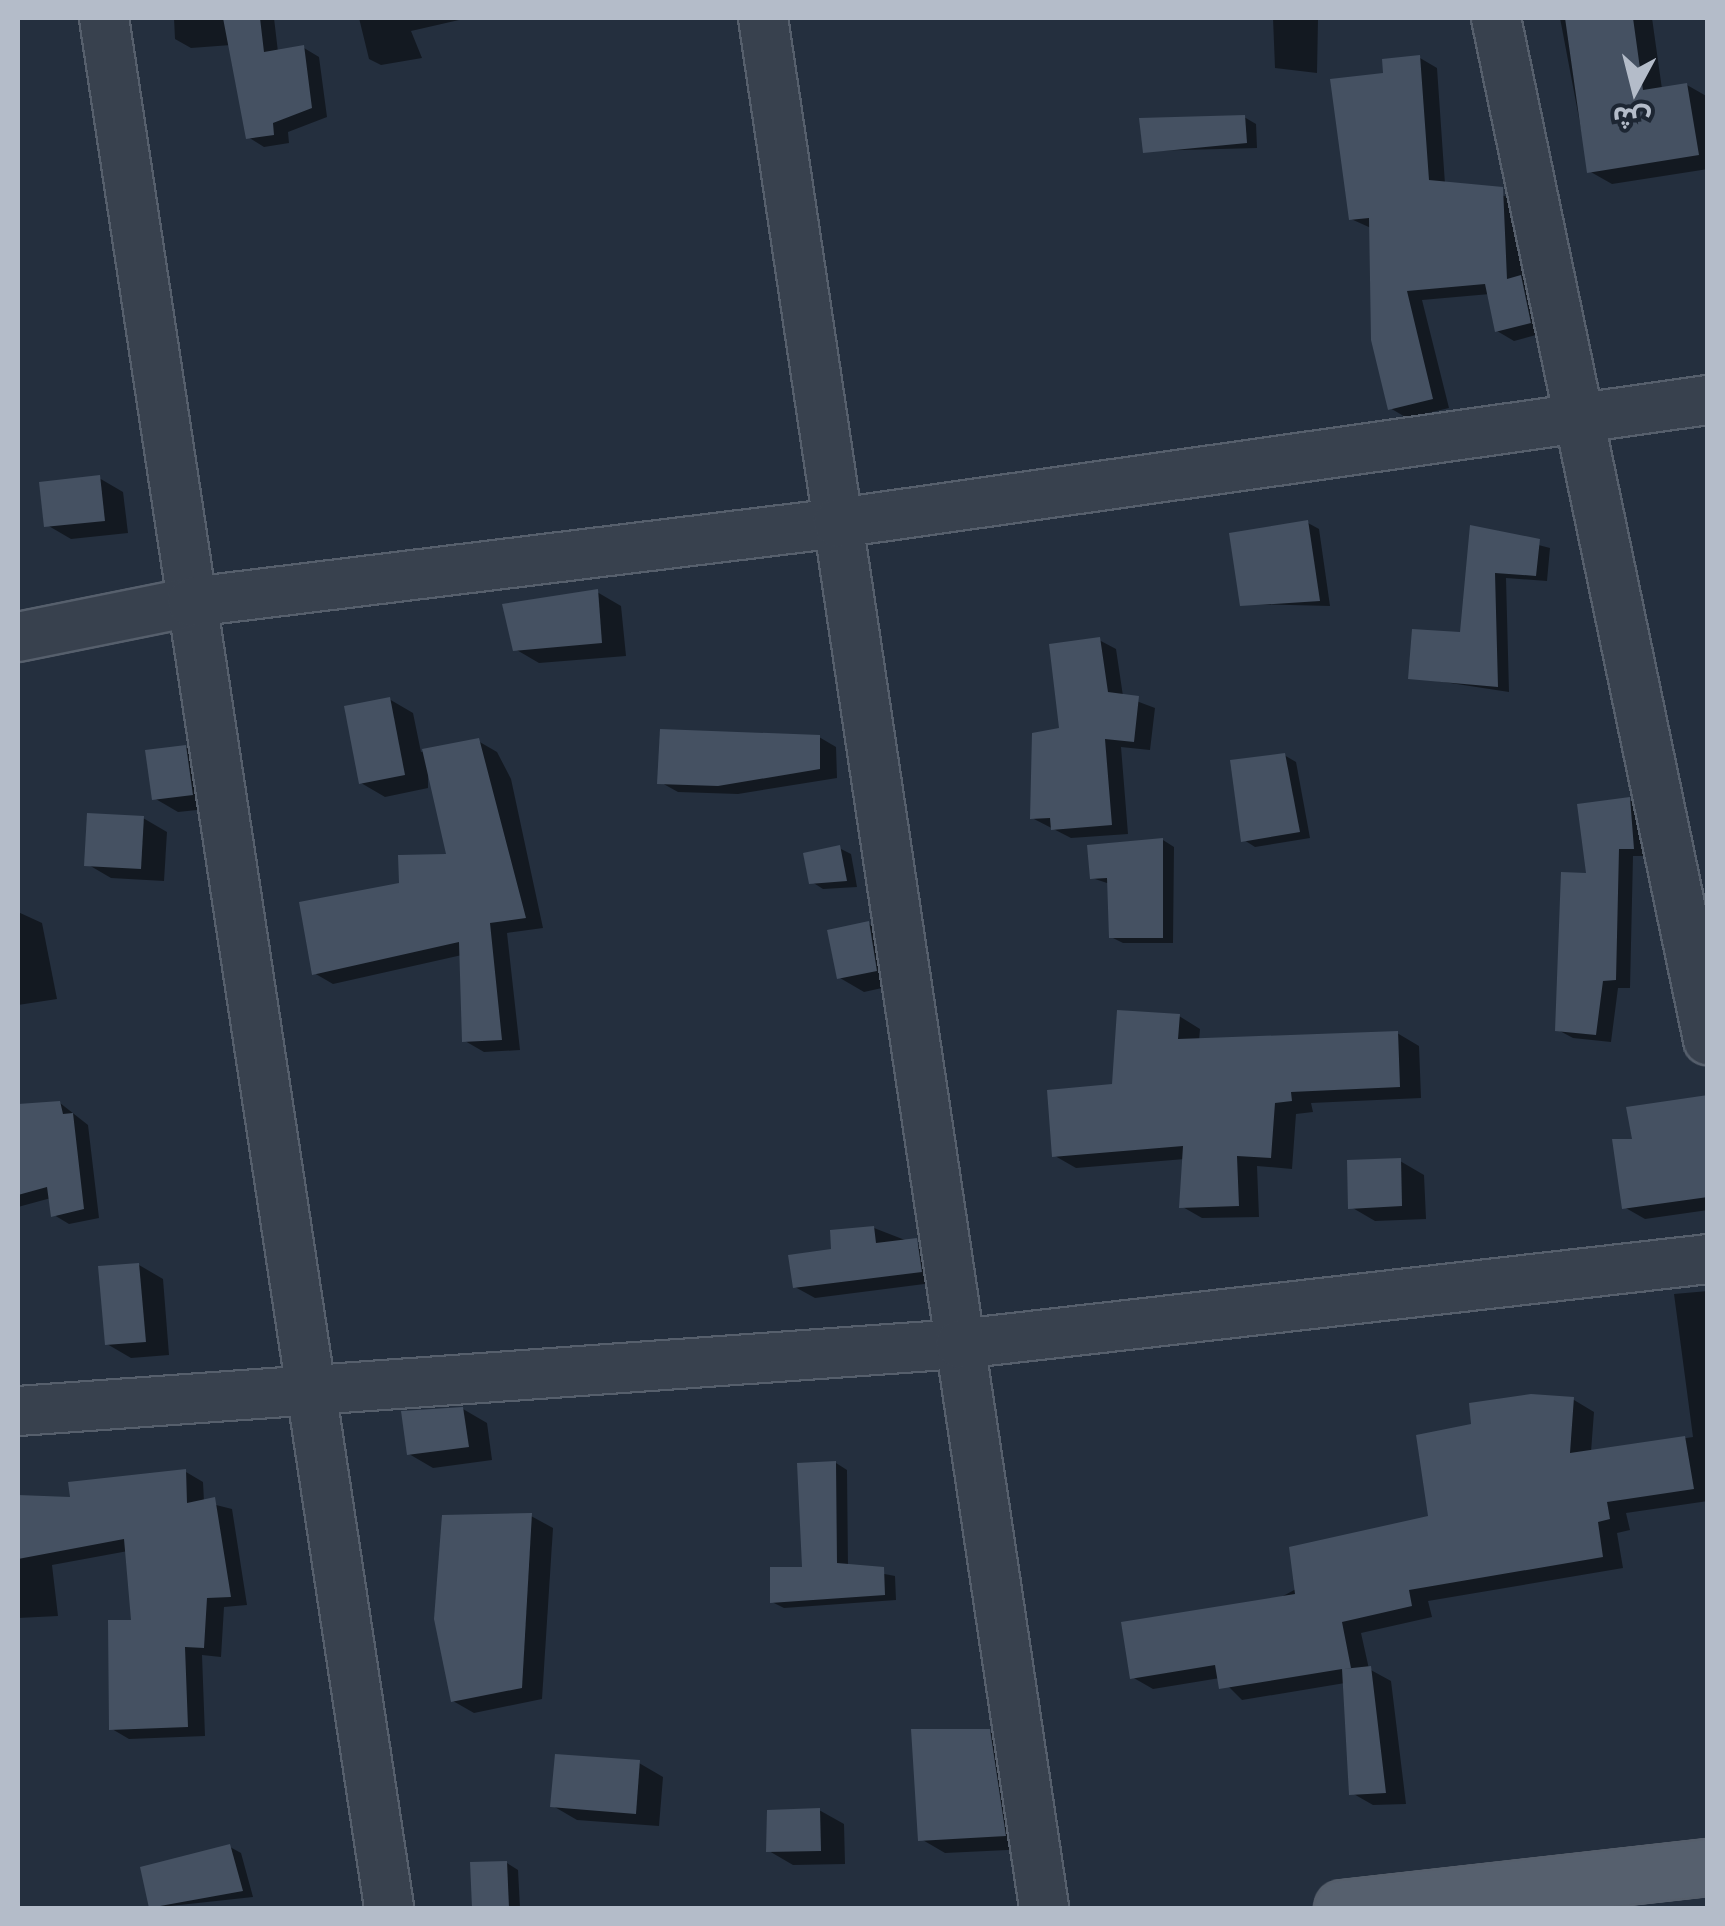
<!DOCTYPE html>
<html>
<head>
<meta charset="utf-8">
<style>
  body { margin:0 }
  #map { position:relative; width:1725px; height:1926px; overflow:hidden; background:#242f3e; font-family:"Open Sans","Noto Sans Arabic",sans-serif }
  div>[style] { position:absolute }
  .shadow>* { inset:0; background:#0007 }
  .building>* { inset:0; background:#455162 }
  .roads { filter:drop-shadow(2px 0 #565f6c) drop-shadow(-2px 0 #565f6c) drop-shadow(0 2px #565f6c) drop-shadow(0 -2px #565f6c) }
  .minor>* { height:48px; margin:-24px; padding:0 24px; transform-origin:24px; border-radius:24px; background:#38414e }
  .major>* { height:55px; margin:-27.5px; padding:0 27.5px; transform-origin:27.5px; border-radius:27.5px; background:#56606e }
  span { translate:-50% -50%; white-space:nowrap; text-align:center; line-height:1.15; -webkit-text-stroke:8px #1d2633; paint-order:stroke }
  .frame { position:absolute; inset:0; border:20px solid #b4bcc9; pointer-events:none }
  .north { position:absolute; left:1585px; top:40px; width:100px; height:100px; -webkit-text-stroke:8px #1d2633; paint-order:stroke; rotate:187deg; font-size:28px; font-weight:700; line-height:40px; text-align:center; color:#b4bcc9 }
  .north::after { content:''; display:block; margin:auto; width:35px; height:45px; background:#b4bcc9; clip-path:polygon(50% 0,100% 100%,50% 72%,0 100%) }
</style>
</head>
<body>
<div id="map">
  <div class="shadow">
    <i style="clip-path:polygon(174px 18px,274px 18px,278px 52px,304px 48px,319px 57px,327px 117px,288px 132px,289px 143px,264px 147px,248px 137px,231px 45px,191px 48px,175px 39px)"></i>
    <i style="clip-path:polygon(359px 18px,458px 18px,459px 20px,411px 31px,422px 58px,381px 65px,369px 59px)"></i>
    <i style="clip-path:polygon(1273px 18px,1318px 19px,1317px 73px,1275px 68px)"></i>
    <i style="clip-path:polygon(1560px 18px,1652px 18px,1662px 89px,1687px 85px,1708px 97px,1708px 169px,1612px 184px,1589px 171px)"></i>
    <i style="clip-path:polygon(1420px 58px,1437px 68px,1445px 184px,1519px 199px,1523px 279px,1538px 288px,1547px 332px,1514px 341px,1497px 331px,1490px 294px,1422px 300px,1449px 408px,1407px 418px,1390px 408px,1371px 228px,1351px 219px,1386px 76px)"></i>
    <i style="clip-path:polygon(1244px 117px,1256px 124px,1257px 148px,1146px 151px)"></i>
    <i style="clip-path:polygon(99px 478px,123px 492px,128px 533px,71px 539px,47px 525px)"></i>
    <i style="clip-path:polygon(1308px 523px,1319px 529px,1330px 606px,1243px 604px)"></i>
    <i style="clip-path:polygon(1472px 528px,1550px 548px,1547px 581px,1506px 578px,1509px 692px,1411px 677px,1462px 635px)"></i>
    <i style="clip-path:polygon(597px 592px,621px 606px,626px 656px,539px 663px,515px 649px)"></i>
    <i style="clip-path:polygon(1099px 640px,1116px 649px,1123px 696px,1155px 708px,1150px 750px,1121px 747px,1128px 834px,1071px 838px,1032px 818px)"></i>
    <i style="clip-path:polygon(389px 699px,413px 713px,421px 752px,478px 741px,497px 752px,511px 779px,543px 928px,507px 933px,520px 1050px,484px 1052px,465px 1041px,462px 955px,333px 984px,314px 973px,402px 885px,449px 856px,428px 764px,428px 788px,385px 797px,361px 783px)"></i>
    <i style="clip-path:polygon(819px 737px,836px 747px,837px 778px,738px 794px,678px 792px,660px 782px)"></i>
    <i style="clip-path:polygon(185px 747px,209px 761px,216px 808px,178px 812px,154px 798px)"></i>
    <i style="clip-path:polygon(1284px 755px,1296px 762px,1310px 838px,1255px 847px,1244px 840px)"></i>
    <i style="clip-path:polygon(1629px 800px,1644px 808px,1648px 856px,1633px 856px,1630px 988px,1618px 988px,1611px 1042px,1573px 1038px,1558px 1030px,1589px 876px)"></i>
    <i style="clip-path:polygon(143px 818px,167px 832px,164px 881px,111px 878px,87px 864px)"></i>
    <i style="clip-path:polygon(1163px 840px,1174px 847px,1173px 943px,1123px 943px,1111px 937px,1110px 884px,1092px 878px)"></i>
    <i style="clip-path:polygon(839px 848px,851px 854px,857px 887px,823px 889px,812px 882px)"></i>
    <i style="clip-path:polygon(18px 912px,42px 923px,57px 999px,18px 1005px)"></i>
    <i style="clip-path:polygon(869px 924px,893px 938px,900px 984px,864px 992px,840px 978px)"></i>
    <i style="clip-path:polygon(1179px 1016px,1200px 1029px,1199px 1041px,1397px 1033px,1419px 1046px,1421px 1098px,1311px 1103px,1313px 1112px,1296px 1114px,1292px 1169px,1257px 1166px,1259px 1217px,1202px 1218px,1181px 1206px,1185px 1159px,1076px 1168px,1055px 1156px)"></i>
    <i style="clip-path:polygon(1708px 1098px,1708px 1210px,1645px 1219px,1624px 1207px,1635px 1142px)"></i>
    <i style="clip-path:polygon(60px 1103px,88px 1125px,99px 1218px,69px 1224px,54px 1215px,51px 1198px,18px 1207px,18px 1107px)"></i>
    <i style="clip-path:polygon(1400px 1161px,1424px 1175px,1426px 1219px,1375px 1221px,1351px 1207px)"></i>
    <i style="clip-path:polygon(874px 1228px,936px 1252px,940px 1282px,815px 1298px,795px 1287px)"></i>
    <i style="clip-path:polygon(139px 1265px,163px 1279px,169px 1355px,131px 1358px,107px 1344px)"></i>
    <i style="clip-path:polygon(1708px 1291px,1708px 1501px,1626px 1513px,1630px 1530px,1617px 1533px,1623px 1568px,1428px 1601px,1432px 1617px,1361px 1633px,1369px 1669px,1391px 1681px,1406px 1804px,1373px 1805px,1352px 1793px,1345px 1683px,1242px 1700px,1220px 1678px,1153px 1689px,1132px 1677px,1430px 1517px,1474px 1426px,1472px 1405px,1574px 1400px,1594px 1412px,1591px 1452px,1693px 1437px,1674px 1294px)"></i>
    <i style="clip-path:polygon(463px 1409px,487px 1423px,492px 1460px,433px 1468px,409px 1454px)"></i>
    <i style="clip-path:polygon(836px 1463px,847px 1470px,848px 1567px,895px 1576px,896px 1600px,784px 1608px,772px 1602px,804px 1569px)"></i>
    <i style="clip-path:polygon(186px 1472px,203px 1482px,204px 1502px,232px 1509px,247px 1605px,224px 1607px,221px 1657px,202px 1655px,205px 1736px,129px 1739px,112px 1729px,133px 1623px,128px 1551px,52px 1565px,58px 1616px,18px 1618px,18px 1497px,73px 1499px)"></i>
    <i style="clip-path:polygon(531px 1516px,553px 1528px,542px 1699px,474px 1713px,453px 1701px)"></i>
    <i style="clip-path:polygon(989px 1731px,1013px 1745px,1029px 1849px,945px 1853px,921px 1839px)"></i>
    <i style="clip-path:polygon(639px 1763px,663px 1777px,659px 1826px,577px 1820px,553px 1806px)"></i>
    <i style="clip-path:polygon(819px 1810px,844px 1824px,845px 1864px,793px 1865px,769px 1851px)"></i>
    <i style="clip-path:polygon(230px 1847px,241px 1853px,253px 1897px,152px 1908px,143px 1869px)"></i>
    <i style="clip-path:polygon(507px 1863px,518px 1870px,520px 1908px,474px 1908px,472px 1864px)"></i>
  </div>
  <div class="building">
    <i style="clip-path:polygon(223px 18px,260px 18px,264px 52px,304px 45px,312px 108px,273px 123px,274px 135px,246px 139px)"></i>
    <i style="clip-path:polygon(1565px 18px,1633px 18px,1643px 90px,1687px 83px,1699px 155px,1587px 173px)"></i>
    <i style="clip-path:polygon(1420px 55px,1429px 180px,1503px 187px,1507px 279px,1521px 275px,1531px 323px,1495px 332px,1485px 284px,1407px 291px,1433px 399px,1388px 410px,1371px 340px,1369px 218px,1349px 220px,1330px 79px,1383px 73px,1382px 59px)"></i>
    <i style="clip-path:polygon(1245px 115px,1247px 143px,1143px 153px,1139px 118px)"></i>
    <i style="clip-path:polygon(100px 475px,105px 521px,44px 527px,39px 482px)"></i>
    <i style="clip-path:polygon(1308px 520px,1320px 601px,1240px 606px,1229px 533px)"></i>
    <i style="clip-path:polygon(1470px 525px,1540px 539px,1536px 576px,1495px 573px,1498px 687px,1408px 679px,1412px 629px,1460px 632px)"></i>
    <i style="clip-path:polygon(598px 589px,602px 643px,513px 651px,502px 604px)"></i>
    <i style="clip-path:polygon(1100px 637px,1108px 692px,1139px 696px,1134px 742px,1105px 739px,1112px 825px,1051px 830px,1050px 818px,1030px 819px,1032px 733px,1059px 728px,1049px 644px)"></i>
    <i style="clip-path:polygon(390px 697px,405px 775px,359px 784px,344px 706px)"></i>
    <i style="clip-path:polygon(660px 729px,820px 735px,820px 769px,718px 786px,657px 784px)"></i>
    <i style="clip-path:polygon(479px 738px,526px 918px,490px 923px,502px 1040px,462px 1042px,459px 942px,312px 975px,299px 902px,399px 883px,398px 855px,446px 854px,422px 749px)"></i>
    <i style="clip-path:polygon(186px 745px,193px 795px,152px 800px,145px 750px)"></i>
    <i style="clip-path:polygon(1285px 753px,1300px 832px,1241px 842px,1230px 760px)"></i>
    <i style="clip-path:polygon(1630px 797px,1634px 849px,1619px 849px,1616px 980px,1603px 981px,1596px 1035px,1555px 1031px,1561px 872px,1586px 873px,1577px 804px)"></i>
    <i style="clip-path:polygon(87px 813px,144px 816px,141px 869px,84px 866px)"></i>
    <i style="clip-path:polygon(1163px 838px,1163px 938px,1109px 938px,1107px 878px,1090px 879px,1087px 845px)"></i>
    <i style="clip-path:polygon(840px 845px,847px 881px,809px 884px,803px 853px)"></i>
    <i style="clip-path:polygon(869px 921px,877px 971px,837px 979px,827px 930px)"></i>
    <i style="clip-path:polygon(1117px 1010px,1180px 1014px,1178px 1039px,1398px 1031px,1400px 1087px,1291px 1092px,1292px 1101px,1275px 1103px,1271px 1158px,1237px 1156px,1239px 1206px,1179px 1208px,1183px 1146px,1052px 1157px,1047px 1090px,1112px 1084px)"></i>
    <i style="clip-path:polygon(1708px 1095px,1708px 1197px,1622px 1209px,1612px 1139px,1632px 1139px,1626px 1107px)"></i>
    <i style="clip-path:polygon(60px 1101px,63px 1114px,73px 1113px,84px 1209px,51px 1217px,47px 1187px,18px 1195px,18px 1104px)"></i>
    <i style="clip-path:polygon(1401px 1158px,1402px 1206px,1348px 1209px,1347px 1160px)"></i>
    <i style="clip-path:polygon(874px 1226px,876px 1243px,917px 1238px,922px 1272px,793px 1288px,788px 1255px,831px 1249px,830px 1230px)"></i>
    <i style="clip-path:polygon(139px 1263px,146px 1342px,105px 1345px,98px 1266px)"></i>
    <i style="clip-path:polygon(1531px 1394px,1574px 1397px,1570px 1453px,1685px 1436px,1694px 1489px,1607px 1502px,1610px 1519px,1598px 1522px,1603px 1557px,1409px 1590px,1412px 1606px,1342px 1622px,1351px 1668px,1343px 1669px,1371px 1666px,1386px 1793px,1349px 1795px,1342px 1669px,1219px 1689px,1215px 1665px,1130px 1679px,1121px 1622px,1295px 1594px,1289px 1547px,1428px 1516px,1416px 1435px,1471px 1424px,1469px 1403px)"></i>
    <i style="clip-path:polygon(463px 1407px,469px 1447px,407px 1455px,401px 1411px)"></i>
    <i style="clip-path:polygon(836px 1461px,837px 1563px,884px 1567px,885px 1595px,770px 1603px,770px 1567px,802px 1567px,797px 1463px)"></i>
    <i style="clip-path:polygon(186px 1469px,187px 1503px,215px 1497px,231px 1597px,207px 1598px,204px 1648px,185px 1647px,188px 1727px,109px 1730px,108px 1620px,131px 1620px,124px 1539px,18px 1559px,18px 1495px,70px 1497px,68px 1482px)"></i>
    <i style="clip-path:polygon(532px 1513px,522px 1688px,451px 1702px,434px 1619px,442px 1515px)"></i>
    <i style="clip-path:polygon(911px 1729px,990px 1729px,1006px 1836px,918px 1841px)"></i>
    <i style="clip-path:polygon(555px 1754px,640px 1760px,636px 1814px,550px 1807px)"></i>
    <i style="clip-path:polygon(820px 1808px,821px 1851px,766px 1852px,767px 1810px)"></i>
    <i style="clip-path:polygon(230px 1844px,243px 1891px,149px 1908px,140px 1867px)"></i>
    <i style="clip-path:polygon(507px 1861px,509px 1908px,472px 1908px,470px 1862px)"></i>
  </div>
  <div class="roads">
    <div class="minor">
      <i style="left:104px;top:18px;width:1911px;rotate:81.42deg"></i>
      <i style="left:763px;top:18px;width:1911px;rotate:81.54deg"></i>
      <i style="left:1496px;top:18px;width:1044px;rotate:78.28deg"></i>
      <i style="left:18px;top:637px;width:177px;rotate:-11.4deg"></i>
      <i style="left:192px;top:602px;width:651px;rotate:-6.97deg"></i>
      <i style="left:838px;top:523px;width:879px;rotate:-8.05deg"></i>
      <i style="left:18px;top:1411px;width:944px;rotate:-4.07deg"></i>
      <i style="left:960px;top:1344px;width:753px;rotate:-6.48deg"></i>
    </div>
    <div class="major">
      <i style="left:1342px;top:1908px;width:368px;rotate:-6.4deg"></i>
    </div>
  </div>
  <div class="frame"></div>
  <div class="north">ش</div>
</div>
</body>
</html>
